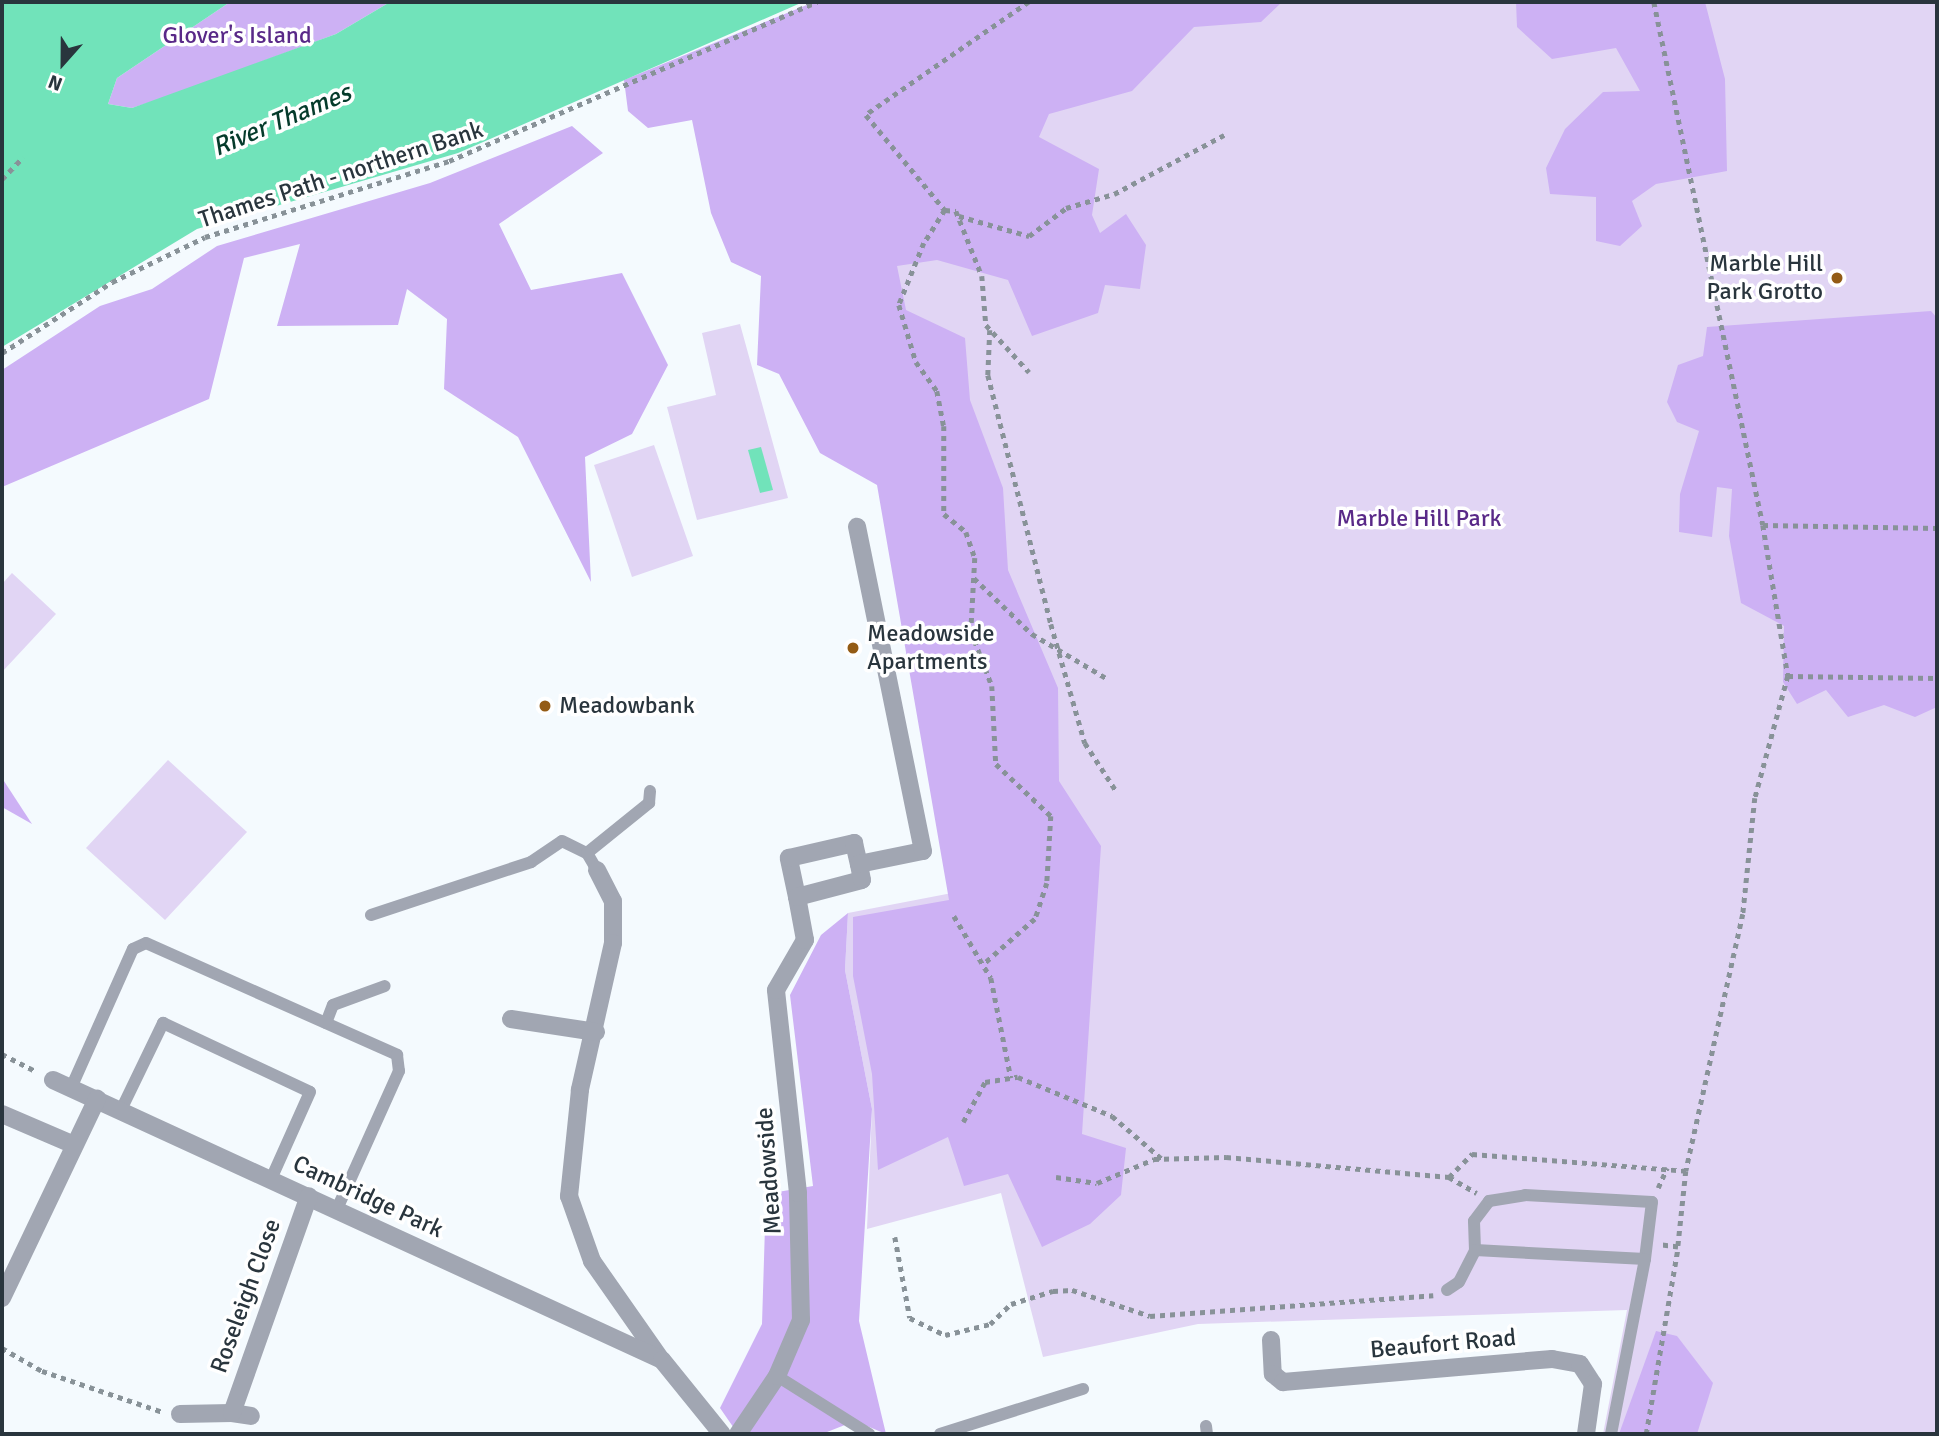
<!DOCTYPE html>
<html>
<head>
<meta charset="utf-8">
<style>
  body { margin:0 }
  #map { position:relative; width:1939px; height:1436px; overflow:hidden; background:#f4fafe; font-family:Signika,sans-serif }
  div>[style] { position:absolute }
  .green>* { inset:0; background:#e1d5f4 }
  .forest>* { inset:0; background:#cdb1f4 }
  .water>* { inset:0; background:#71e3ba }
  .path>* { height:4.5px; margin-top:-2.25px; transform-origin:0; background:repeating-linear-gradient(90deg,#889298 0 5px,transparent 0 10px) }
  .lane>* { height:12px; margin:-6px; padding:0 6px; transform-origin:6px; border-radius:6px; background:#a1a6b2 }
  .street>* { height:18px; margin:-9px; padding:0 9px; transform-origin:9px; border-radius:9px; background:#a1a6b2 }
  .dots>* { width:19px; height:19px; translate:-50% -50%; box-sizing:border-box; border:4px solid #fff; border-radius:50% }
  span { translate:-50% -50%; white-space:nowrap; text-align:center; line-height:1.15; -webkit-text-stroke:7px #fff; paint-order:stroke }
  .park-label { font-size:24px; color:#592988 }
  .street-label { font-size:24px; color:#29353d }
  .poi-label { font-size:24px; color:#29353d }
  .right { translate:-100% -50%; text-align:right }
  .left { translate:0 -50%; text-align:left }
  .water-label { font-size:26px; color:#053b2b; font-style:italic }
  .frame { position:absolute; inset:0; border:4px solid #29353d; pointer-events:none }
  .north { position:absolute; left:28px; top:28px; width:70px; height:70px; -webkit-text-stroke:5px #fff; paint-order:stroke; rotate:201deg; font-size:19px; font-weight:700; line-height:28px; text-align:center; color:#29353d }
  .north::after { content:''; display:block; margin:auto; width:24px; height:32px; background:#29353d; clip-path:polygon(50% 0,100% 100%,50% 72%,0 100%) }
</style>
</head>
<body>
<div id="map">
  <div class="green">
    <i style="clip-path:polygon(834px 2px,1937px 2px,1937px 1434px,1603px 1434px,1627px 1310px,1198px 1324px,1043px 1357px,1001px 1193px,867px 1229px,872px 1109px,845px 970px,848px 913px,952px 893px)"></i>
    <i style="clip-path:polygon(740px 324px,788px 498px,697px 520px,667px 407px,716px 395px,702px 333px)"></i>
    <i style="clip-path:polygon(654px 445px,693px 556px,632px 577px,594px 465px)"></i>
    <i style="clip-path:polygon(12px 573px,56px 614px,2px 672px,2px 584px)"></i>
    <i style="clip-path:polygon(168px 760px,247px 832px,165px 920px,86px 848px)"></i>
  </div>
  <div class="forest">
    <i style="clip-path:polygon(230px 2px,390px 2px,336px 34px,178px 93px,132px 108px,108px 104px,117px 78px)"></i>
    <i style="clip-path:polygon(814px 2px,1282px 2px,1261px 22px,1194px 27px,1132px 91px,1049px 114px,1039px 137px,1099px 169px,1092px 215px,1100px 233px,1126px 214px,1146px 245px,1140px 289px,1105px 285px,1098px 313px,1032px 336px,1008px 280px,937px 260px,897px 266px,906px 310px,965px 338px,970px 400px,1003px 488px,1008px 570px,1058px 688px,1059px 781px,1101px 846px,1082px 1134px,1126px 1148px,1121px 1195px,1090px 1224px,1042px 1247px,1008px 1174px,964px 1186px,948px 1137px,878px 1170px,872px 1074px,853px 976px,853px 917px,949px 900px,877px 485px,820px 453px,779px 374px,757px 365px,761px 276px,731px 262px,711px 213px,692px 120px,648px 128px,628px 111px,624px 80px)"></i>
    <i style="clip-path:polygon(1516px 2px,1705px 2px,1725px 79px,1727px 171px,1656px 184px,1632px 201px,1642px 226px,1620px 246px,1596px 241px,1596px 197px,1550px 194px,1546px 168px,1565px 129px,1603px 92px,1640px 91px,1616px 48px,1552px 59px,1517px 27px)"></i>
    <i style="clip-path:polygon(572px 126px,603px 153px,499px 224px,531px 290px,622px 273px,668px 365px,632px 434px,585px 457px,591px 582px,518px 437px,444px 389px,447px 319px,407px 289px,398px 325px,277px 326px,300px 244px,244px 258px,209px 399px,2px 487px,2px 370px,100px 306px,152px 289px,217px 246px,430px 183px)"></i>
    <i style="clip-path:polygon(1931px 311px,1937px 318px,1937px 707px,1915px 717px,1884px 705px,1848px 717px,1826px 690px,1797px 704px,1783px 682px,1784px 626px,1741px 603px,1729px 536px,1732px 489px,1717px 487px,1712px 537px,1679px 532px,1680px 494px,1699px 431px,1677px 422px,1667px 402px,1678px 365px,1703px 356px,1707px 327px)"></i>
    <i style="clip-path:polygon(2px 778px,32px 824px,2px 807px)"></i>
    <i style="clip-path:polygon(848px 913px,845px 970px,872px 1109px,859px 1321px,886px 1434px,855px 1421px,822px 1434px,738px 1434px,720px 1408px,762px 1324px,766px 1194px,813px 1186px,790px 995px,821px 935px)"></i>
    <i style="clip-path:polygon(1656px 1331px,1677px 1336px,1713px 1383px,1697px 1434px,1619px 1434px)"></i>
  </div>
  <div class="water">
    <i style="clip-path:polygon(2px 2px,230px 2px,117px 78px,108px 104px,132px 108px,336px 34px,390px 2px,803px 2px,458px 153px,197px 229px,2px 347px)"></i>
    <i style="clip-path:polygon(761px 447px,773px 490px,760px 493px,748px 450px)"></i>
  </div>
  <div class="path">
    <i style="left:1029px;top:2px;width:198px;rotate:145.3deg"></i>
    <i style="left:866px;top:115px;width:124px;rotate:50.3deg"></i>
    <i style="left:945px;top:210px;width:11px;rotate:5deg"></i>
    <i style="left:956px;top:211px;width:70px;rotate:68.2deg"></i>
    <i style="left:982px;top:276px;width:49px;rotate:85.3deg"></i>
    <i style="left:986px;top:325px;width:64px;rotate:47.5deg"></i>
    <i style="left:1654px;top:2px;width:534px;rotate:78.23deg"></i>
    <i style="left:1763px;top:525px;width:153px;rotate:80.6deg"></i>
    <i style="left:1788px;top:676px;width:126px;rotate:105.1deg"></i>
    <i style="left:1755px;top:798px;width:117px;rotate:95.9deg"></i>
    <i style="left:1743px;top:914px;width:263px;rotate:102.5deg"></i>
    <i style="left:1686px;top:1171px;width:76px;rotate:96deg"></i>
    <i style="left:1678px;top:1247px;width:16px;rotate:-173deg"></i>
    <i style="left:2px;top:179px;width:30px;rotate:-46deg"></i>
    <i style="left:945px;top:210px;width:39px;rotate:122deg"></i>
    <i style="left:924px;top:243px;width:67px;rotate:112deg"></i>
    <i style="left:899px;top:305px;width:59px;rotate:73.4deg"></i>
    <i style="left:916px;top:362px;width:36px;rotate:54deg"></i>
    <i style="left:937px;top:391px;width:36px;rotate:79deg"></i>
    <i style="left:944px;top:426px;width:88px;rotate:90deg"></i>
    <i style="left:944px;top:514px;width:28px;rotate:39deg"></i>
    <i style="left:966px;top:532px;width:28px;rotate:71deg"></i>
    <i style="left:975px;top:558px;width:73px;rotate:93.1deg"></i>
    <i style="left:971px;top:631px;width:59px;rotate:69.1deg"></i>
    <i style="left:992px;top:686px;width:78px;rotate:87.1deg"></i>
    <i style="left:996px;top:764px;width:76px;rotate:43.4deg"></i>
    <i style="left:1051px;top:816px;width:67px;rotate:93.4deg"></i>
    <i style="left:1047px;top:883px;width:38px;rotate:108deg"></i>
    <i style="left:1035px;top:919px;width:68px;rotate:138.6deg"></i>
    <i style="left:959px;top:216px;width:73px;rotate:15.9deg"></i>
    <i style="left:1029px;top:236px;width:46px;rotate:-37.1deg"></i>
    <i style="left:1066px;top:208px;width:50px;rotate:-16.3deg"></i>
    <i style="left:1114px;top:194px;width:125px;rotate:-28.2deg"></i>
    <i style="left:990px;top:330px;width:45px;rotate:92.5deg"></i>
    <i style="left:988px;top:375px;width:257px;rotate:75.8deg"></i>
    <i style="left:1051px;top:624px;width:124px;rotate:74.1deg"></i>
    <i style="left:1085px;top:743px;width:59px;rotate:56.9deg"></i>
    <i style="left:2px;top:353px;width:131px;rotate:-32.8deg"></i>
    <i style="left:112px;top:282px;width:103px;rotate:-25.8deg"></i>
    <i style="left:205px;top:237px;width:256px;rotate:-17.3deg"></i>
    <i style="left:449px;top:161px;width:401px;rotate:-23.4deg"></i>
    <i style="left:1763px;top:525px;width:174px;rotate:1deg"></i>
    <i style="left:974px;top:578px;width:81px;rotate:44deg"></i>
    <i style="left:1032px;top:634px;width:86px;rotate:30.7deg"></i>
    <i style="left:1788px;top:676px;width:149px;rotate:0.8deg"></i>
    <i style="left:954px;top:916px;width:72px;rotate:59.2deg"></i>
    <i style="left:991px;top:978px;width:102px;rotate:78.7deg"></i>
    <i style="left:2px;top:1054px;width:38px;rotate:27deg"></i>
    <i style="left:963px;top:1122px;width:46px;rotate:-61.2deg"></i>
    <i style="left:985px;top:1082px;width:33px;rotate:-9deg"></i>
    <i style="left:1018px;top:1077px;width:102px;rotate:22.5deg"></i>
    <i style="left:1112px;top:1116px;width:66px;rotate:40.7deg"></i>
    <i style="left:1056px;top:1177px;width:41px;rotate:8.3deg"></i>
    <i style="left:1097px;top:1183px;width:62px;rotate:-22.8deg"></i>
    <i style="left:1154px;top:1159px;width:72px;rotate:-1.6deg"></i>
    <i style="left:1226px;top:1157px;width:224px;rotate:5.1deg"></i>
    <i style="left:1449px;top:1177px;width:32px;rotate:30deg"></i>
    <i style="left:1449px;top:1177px;width:33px;rotate:-45deg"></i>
    <i style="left:1472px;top:1154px;width:215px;rotate:4.5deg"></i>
    <i style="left:1658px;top:1188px;width:22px;rotate:-66deg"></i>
    <i style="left:895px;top:1237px;width:82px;rotate:79.5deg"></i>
    <i style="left:910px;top:1318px;width:39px;rotate:26deg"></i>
    <i style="left:945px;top:1335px;width:46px;rotate:-13.7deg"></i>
    <i style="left:990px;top:1324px;width:29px;rotate:-44deg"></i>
    <i style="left:1011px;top:1304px;width:44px;rotate:-17.2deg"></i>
    <i style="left:1053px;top:1291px;width:19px;rotate:-3deg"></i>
    <i style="left:1072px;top:1290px;width:82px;rotate:18.4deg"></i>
    <i style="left:1150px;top:1316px;width:284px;rotate:-4.2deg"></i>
    <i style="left:2px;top:1348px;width:46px;rotate:29.9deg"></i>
    <i style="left:42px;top:1371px;width:128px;rotate:18.7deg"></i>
    <i style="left:1646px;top:1434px;width:190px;rotate:-80.3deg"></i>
  </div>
  <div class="lane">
    <i style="left:587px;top:853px;width:80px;rotate:-38.9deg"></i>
    <i style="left:649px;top:803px;width:12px;rotate:-85deg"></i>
    <i style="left:371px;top:915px;width:169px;rotate:-18.3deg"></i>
    <i style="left:531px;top:862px;width:37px;rotate:-34deg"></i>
    <i style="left:562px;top:841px;width:28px;rotate:26deg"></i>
    <i style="left:587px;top:853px;width:20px;rotate:60deg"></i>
    <i style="left:326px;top:1023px;width:19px;rotate:-69deg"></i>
    <i style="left:333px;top:1005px;width:55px;rotate:-20.1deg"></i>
    <i style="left:71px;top:1088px;width:152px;rotate:-66deg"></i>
    <i style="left:133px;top:949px;width:14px;rotate:-25deg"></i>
    <i style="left:146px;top:943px;width:275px;rotate:24deg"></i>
    <i style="left:397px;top:1055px;width:16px;rotate:83deg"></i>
    <i style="left:399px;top:1071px;width:151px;rotate:114.2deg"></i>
    <i style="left:121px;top:1110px;width:97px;rotate:-64.2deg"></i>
    <i style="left:163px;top:1023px;width:162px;rotate:25.1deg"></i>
    <i style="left:310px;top:1092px;width:95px;rotate:114.1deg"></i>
    <i style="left:1525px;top:1195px;width:127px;rotate:3.2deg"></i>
    <i style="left:1652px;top:1202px;width:57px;rotate:97deg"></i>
    <i style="left:1645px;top:1259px;width:170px;rotate:-177deg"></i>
    <i style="left:1475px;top:1250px;width:29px;rotate:-92deg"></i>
    <i style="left:1474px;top:1221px;width:25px;rotate:-53deg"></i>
    <i style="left:1489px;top:1201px;width:36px;rotate:-9deg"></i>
    <i style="left:1447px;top:1290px;width:14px;rotate:-34deg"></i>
    <i style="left:1459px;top:1282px;width:36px;rotate:-63deg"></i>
    <i style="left:777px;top:1376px;width:109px;rotate:32.2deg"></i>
    <i style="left:1206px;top:1426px;width:8px;rotate:83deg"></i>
    <i style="left:940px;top:1434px;width:150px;rotate:-17.5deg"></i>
    <i style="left:1611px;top:1434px;width:178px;rotate:-79deg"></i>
  </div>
  <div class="street">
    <i style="left:597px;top:870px;width:35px;rotate:63deg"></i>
    <i style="left:613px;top:901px;width:42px;rotate:90deg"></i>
    <i style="left:613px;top:943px;width:151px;rotate:102.7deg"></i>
    <i style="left:580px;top:1090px;width:107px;rotate:95.9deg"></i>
    <i style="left:569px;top:1196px;width:69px;rotate:70.5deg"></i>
    <i style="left:592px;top:1261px;width:118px;rotate:55deg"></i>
    <i style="left:797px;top:897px;width:40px;rotate:-102deg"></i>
    <i style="left:789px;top:858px;width:67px;rotate:-13deg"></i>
    <i style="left:854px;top:843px;width:22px;rotate:77deg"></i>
    <i style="left:511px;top:1019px;width:86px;rotate:8.7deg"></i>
    <i style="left:53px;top:1080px;width:670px;rotate:24.69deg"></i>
    <i style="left:662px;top:1360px;width:95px;rotate:51deg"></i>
    <i style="left:2px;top:1114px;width:78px;rotate:23.3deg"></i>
    <i style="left:2px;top:1298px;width:221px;rotate:-64.5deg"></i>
    <i style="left:1271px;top:1340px;width:34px;rotate:87deg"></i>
    <i style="left:1273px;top:1374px;width:13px;rotate:39deg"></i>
    <i style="left:1283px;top:1382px;width:270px;rotate:-4.9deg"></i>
    <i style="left:1552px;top:1359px;width:28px;rotate:10deg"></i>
    <i style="left:1580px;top:1364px;width:24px;rotate:57deg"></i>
    <i style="left:1593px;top:1384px;width:50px;rotate:98deg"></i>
    <i style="left:232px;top:1413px;width:19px;rotate:9deg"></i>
    <i style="left:180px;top:1414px;width:52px;rotate:-1.1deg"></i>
    <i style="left:232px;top:1413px;width:230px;rotate:-70.5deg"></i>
    <i style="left:738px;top:1434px;width:70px;rotate:-56.1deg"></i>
    <i style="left:777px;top:1376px;width:61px;rotate:-66.8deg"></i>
    <i style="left:801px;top:1320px;width:127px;rotate:-91.4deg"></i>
    <i style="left:798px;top:1193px;width:204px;rotate:-96.2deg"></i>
    <i style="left:776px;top:990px;width:58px;rotate:-59.9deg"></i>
    <i style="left:805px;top:940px;width:44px;rotate:-100.5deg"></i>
    <i style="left:797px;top:897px;width:67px;rotate:-14.7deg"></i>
    <i style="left:862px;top:880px;width:16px;rotate:-101deg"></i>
    <i style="left:859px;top:864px;width:65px;rotate:-11.5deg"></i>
    <i style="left:923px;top:851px;width:331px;rotate:-101.5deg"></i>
  </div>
  <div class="dots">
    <i style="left:1837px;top:278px;background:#935b15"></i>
    <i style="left:853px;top:648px;background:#935b15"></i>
    <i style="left:545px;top:706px;background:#935b15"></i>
  </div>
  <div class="park-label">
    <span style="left:237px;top:36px">Glover's Island</span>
    <span style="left:1419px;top:519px">Marble Hill Park</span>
  </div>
  <div class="street-label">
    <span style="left:341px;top:175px;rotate:-18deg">Thames Path - northern Bank</span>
    <span style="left:769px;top:1171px;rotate:-94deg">Meadowside</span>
    <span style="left:368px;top:1197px;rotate:25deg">Cambridge Park</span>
    <span style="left:246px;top:1296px;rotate:-70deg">Roseleigh Close</span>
    <span style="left:1443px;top:1344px;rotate:-5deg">Beaufort Road</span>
  </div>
  <div class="poi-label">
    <span class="right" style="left:1823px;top:278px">Marble Hill<br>Park Grotto</span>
    <span class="left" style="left:867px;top:648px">Meadowside<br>Apartments</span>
    <span class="left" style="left:559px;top:706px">Meadowbank</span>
  </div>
  <div class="water-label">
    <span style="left:282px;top:121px;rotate:-23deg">River Thames</span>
  </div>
  <div class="frame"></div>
  <div class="north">N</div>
</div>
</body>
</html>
